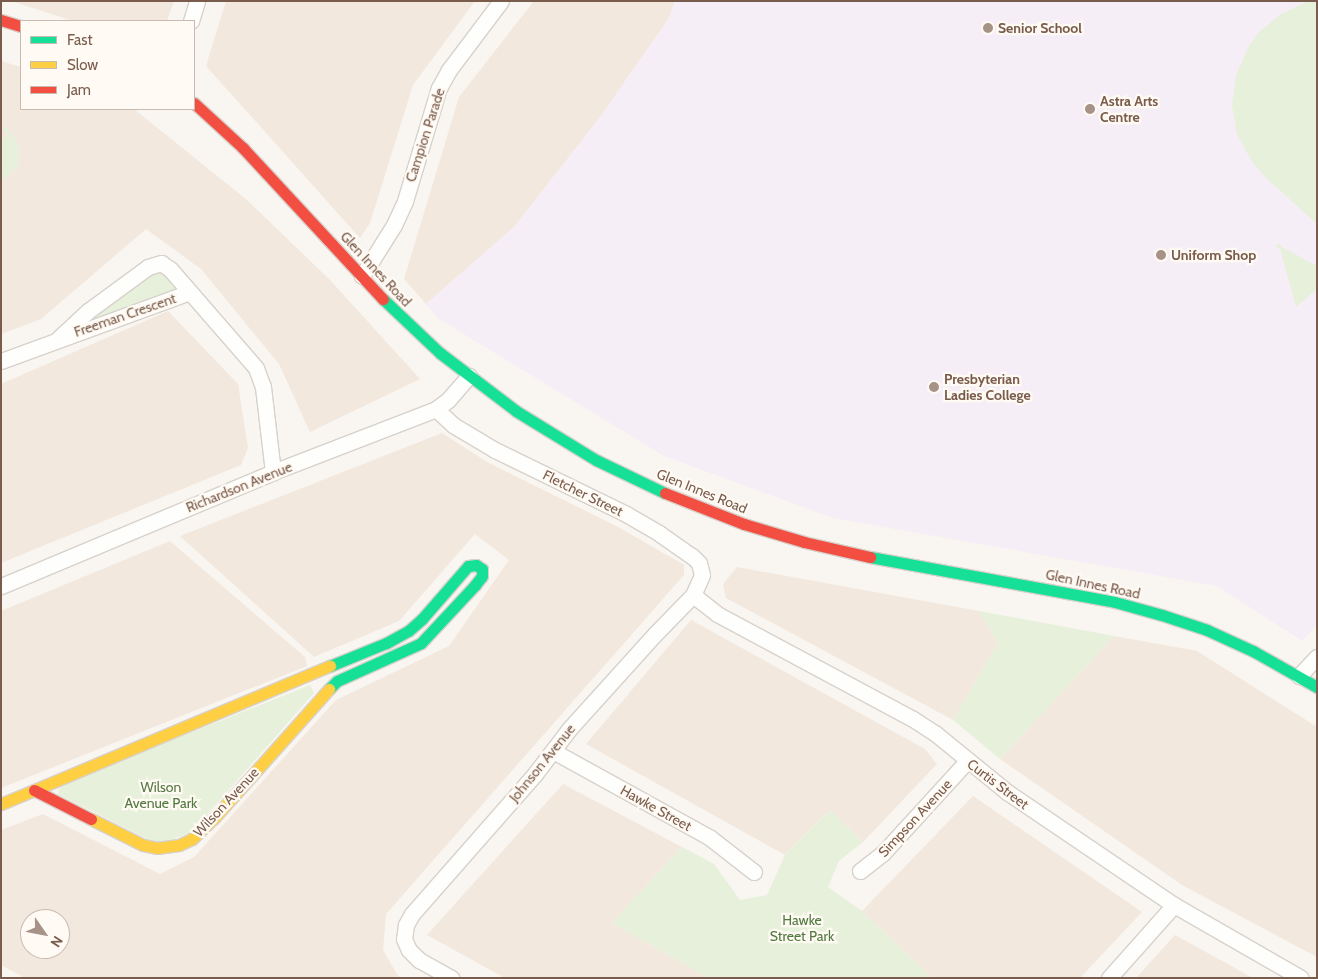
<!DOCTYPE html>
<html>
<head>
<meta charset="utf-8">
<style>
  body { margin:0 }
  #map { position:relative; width:1318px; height:979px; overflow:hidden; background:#f9f5f0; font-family:Cabin,sans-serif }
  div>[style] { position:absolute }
  .residential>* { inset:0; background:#f2e8de }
  .education>* { inset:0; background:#f6eef6 }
  .green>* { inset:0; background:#e7f0db }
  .roads { filter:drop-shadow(1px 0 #d7d1cb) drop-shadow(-1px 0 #d7d1cb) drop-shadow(0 1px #d7d1cb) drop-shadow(0 -1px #d7d1cb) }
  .street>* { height:15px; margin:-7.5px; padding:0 7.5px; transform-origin:7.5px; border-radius:7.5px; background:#fefefd }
  .fast>* { height:11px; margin:-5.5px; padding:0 5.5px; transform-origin:5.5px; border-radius:5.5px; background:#16e098 }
  .slow>* { height:11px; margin:-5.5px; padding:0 5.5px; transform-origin:5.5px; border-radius:5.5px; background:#ffcf43 }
  .jam>* { height:11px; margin:-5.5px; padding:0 5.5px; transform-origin:5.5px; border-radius:5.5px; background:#f24e42 }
  .dots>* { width:14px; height:14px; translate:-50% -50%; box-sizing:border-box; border:2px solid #fffaf3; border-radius:50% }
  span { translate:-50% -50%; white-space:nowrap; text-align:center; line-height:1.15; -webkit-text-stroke:4.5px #fffaf3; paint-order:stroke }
  .poi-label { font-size:14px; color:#7a5c4d; font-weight:700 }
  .left { translate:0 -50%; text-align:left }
  .street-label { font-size:14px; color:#7a5c4d }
  .park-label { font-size:14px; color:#537a41 }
  .frame { position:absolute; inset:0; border:2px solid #7a5c4d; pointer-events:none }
  .legend { position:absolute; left:20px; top:20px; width:175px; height:90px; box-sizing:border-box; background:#fffaf3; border:1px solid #cabbb1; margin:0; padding:6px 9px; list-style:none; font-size:15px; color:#7a5c4d }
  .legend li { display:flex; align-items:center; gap:10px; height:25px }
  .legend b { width:25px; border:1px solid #cabbb1 }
  .north { position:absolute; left:20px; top:909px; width:50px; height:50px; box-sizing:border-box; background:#fffaf3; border:1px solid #cabbb1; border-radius:50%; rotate:123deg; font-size:14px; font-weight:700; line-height:20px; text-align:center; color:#7a5c4d }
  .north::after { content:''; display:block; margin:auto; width:18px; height:22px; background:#a69286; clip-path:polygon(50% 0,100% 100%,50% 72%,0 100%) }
</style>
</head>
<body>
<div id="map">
  <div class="residential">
    <i style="clip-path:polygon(11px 1px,174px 1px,167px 21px,73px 21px)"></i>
    <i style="clip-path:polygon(226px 1px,475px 1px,413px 85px,370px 223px,360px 238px,206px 66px)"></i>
    <i style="clip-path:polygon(534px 1px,675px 1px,669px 18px,601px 116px,514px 227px,426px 304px,404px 279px,459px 97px)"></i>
    <i style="clip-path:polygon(1px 61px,21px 67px,21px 109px,134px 109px,247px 200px,330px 280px,420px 379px,310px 432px,279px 364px,201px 269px,146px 229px,41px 319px,1px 334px)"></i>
    <i style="clip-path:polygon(168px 311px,238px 384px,248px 448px,241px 465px,1px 563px,1px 384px)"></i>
    <i style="clip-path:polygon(evenodd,442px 433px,487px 462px,620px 528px,684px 565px,684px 575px,386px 914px,383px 950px,398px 976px,401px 978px,25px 978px,1px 965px,1px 830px,43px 814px,160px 874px,194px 857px,336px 700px,449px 646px,509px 560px,475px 534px,399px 621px,314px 657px,180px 536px,442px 433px,30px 919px,60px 919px,60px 949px,30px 949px,30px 919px)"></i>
    <i style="clip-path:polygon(170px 541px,305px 657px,307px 666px,1px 788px,1px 611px)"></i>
    <i style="clip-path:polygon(737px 567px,979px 611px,998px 643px,953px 720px,726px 598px,723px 584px)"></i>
    <i style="clip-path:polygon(691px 620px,925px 749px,937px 764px,863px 842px,830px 810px,785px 855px,586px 744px)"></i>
    <i style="clip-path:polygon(1114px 636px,1197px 651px,1317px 727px,1317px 957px,1182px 885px,1000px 759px)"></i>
    <i style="clip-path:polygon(563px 784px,682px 847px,612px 923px,709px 978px,505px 978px,427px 935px)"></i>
    <i style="clip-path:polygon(973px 796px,1142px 912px,1080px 978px,932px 978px,862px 911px)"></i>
    <i style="clip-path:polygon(1175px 935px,1253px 978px,1136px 978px)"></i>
  </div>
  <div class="education">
    <i style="clip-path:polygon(675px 1px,1317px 1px,1317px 625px,1302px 641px,1217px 586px,833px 518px,664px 456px,439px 319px,426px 304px,514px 227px,601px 116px,669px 18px)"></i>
  </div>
  <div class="green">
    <i style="clip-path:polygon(1309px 1px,1317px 1px,1317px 224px,1266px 178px,1252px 162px,1237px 134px,1232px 106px,1236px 75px,1249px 46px,1258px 33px,1281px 14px)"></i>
    <i style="clip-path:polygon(1px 127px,6px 128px,15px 137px,20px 151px,18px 166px,1px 181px,1px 137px,9px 136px)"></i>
    <i style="clip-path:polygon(1279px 243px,1282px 247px,1317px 266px,1317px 289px,1296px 307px,1280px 249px,1276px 246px)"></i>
    <i style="clip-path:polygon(161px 263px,190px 292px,59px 338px)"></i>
    <i style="clip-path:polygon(979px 611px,1114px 636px,1000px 759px,953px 720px,998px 643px)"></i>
    <i style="clip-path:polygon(310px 685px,314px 693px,191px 833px,157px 844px,58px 794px,60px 785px)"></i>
    <i style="clip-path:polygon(830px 810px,863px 842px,839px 861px,828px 887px,862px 911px,932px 978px,709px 978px,612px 923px,682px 847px,714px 864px,740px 900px,767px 895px,785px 855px)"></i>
  </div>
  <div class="roads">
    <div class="street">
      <i style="left:191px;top:21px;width:21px;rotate:-73deg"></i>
      <i style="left:362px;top:276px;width:60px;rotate:-57.9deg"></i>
      <i style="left:394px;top:225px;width:26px;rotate:-65deg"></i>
      <i style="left:405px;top:201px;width:118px;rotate:-73.3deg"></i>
      <i style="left:439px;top:88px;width:21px;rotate:-61deg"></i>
      <i style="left:449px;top:70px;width:86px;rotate:-53deg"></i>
      <i style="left:59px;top:338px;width:40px;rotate:-43deg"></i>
      <i style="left:88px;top:311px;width:74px;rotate:-36.3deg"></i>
      <i style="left:148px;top:267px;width:14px;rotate:-17deg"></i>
      <i style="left:161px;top:263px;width:11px;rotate:34deg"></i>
      <i style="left:170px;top:269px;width:131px;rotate:49deg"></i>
      <i style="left:256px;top:368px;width:20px;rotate:70deg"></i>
      <i style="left:263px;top:387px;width:86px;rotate:83.3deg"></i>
      <i style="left:1px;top:361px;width:201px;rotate:-20.1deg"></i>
      <i style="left:436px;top:409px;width:23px;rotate:43deg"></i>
      <i style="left:453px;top:425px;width:49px;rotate:30.8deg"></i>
      <i style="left:495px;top:450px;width:146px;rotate:26deg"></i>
      <i style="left:626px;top:514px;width:39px;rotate:30deg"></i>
      <i style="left:660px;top:534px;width:39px;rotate:35deg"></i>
      <i style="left:692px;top:556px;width:10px;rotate:45deg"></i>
      <i style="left:699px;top:563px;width:12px;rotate:76deg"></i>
      <i style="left:702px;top:575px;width:22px;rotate:114deg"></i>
      <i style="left:693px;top:595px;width:54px;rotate:134.3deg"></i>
      <i style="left:655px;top:634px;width:127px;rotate:132.1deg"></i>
      <i style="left:570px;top:728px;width:58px;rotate:127.3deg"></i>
      <i style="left:535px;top:774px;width:186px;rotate:131.3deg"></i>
      <i style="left:412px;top:914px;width:13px;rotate:119deg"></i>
      <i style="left:406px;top:925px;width:14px;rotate:98deg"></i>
      <i style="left:404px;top:939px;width:12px;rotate:66deg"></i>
      <i style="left:409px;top:950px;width:14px;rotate:45deg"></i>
      <i style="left:419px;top:960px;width:37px;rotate:29deg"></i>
      <i style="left:1px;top:586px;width:295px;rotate:-22.7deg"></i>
      <i style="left:273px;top:472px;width:175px;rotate:-21.1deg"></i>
      <i style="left:436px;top:409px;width:15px;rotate:-37deg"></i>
      <i style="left:448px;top:400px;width:32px;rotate:-49deg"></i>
      <i style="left:693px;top:595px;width:31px;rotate:38deg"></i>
      <i style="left:717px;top:614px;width:222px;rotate:28.2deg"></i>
      <i style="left:913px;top:719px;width:27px;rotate:33deg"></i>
      <i style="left:936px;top:734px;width:92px;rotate:39.2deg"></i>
      <i style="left:1007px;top:792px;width:202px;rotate:34.1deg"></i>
      <i style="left:1174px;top:905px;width:146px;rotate:29.9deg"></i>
      <i style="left:1299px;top:676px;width:26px;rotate:-47deg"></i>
      <i style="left:553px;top:751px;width:178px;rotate:28.9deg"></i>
      <i style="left:709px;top:837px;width:57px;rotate:37.9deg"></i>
      <i style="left:860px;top:871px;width:29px;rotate:-38deg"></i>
      <i style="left:883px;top:853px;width:125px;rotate:-47.6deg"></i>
      <i style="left:1109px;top:978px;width:98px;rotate:-48.3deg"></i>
    </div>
    <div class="fast">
      <i style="left:383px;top:299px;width:79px;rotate:43.5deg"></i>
      <i style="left:440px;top:353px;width:96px;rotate:37.3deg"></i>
      <i style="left:516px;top:411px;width:94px;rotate:31.5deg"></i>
      <i style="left:596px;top:460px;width:76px;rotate:25.6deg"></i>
      <i style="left:870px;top:557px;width:249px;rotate:10.4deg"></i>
      <i style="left:1115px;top:602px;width:49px;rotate:15.5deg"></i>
      <i style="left:1162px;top:615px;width:47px;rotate:18.4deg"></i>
      <i style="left:1207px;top:630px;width:51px;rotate:24.5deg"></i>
      <i style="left:1253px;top:651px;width:73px;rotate:29.4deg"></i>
      <i style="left:329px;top:689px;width:11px;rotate:-45deg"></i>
      <i style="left:337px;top:681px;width:92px;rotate:-24.3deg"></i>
      <i style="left:421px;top:643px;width:79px;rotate:-47deg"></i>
      <i style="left:475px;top:585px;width:11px;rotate:-52deg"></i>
      <i style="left:482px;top:576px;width:7px;rotate:-90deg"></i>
      <i style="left:482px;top:569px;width:7px;rotate:-146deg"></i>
      <i style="left:476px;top:565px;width:8px;rotate:173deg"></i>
      <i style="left:468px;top:566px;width:70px;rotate:131deg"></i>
      <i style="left:422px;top:619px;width:18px;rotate:139deg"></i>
      <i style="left:408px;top:631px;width:25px;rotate:151deg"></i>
      <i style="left:386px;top:643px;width:61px;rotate:157.7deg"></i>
    </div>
    <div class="slow">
      <i style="left:1px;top:804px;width:357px;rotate:-22.8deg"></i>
      <i style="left:91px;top:819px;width:58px;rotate:26.6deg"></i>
      <i style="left:143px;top:845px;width:14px;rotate:12deg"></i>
      <i style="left:157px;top:848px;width:22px;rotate:-8deg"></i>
      <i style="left:179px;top:845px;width:14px;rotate:-25deg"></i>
      <i style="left:192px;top:839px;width:30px;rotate:-44deg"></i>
      <i style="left:214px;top:818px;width:173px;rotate:-48.3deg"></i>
    </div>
    <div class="jam">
      <i style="left:1px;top:20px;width:21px;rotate:17deg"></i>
      <i style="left:194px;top:103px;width:67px;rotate:42.6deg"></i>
      <i style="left:243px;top:148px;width:206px;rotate:47.2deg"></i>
      <i style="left:665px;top:493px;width:85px;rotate:21.4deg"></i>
      <i style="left:744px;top:524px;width:63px;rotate:16.7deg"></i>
      <i style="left:804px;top:542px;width:68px;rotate:12.8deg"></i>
      <i style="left:34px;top:790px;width:64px;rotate:27deg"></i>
    </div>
  </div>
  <div class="dots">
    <i style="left:988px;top:28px;background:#a69286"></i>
    <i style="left:1090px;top:109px;background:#a69286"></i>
    <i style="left:1161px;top:255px;background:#a69286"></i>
    <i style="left:934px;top:387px;background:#a69286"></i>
  </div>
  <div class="poi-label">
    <span class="left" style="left:998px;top:28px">Senior School</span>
    <span class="left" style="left:1100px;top:109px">Astra Arts<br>Centre</span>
    <span class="left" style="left:1171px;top:255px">Uniform Shop</span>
    <span class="left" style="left:944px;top:387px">Presbyterian<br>Ladies College</span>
  </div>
  <div class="street-label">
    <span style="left:425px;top:135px;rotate:-72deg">Campion Parade</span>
    <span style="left:376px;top:269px;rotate:47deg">Glen Innes Road</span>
    <span style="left:125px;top:315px;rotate:-19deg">Freeman Crescent</span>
    <span style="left:239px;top:487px;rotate:-22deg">Richardson Avenue</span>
    <span style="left:702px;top:491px;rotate:22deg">Glen Innes Road</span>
    <span style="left:583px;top:493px;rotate:26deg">Fletcher Street</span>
    <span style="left:1093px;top:584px;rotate:12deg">Glen Innes Road</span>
    <span style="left:542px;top:763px;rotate:-51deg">Johnson Avenue</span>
    <span style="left:998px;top:784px;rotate:37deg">Curtis Street</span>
    <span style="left:226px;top:802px;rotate:-47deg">Wilson Avenue</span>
    <span style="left:656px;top:808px;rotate:29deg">Hawke Street</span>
    <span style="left:915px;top:818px;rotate:-47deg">Simpson Avenue</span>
  </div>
  <div class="park-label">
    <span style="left:161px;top:795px">Wilson<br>Avenue Park</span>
    <span style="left:802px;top:928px">Hawke<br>Street Park</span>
  </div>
  <div class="frame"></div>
  <ul class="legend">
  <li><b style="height:6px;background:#16e098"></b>Fast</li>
  <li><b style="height:6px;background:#ffcf43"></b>Slow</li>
  <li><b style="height:6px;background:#f24e42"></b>Jam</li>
  </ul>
  <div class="north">N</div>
</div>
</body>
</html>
